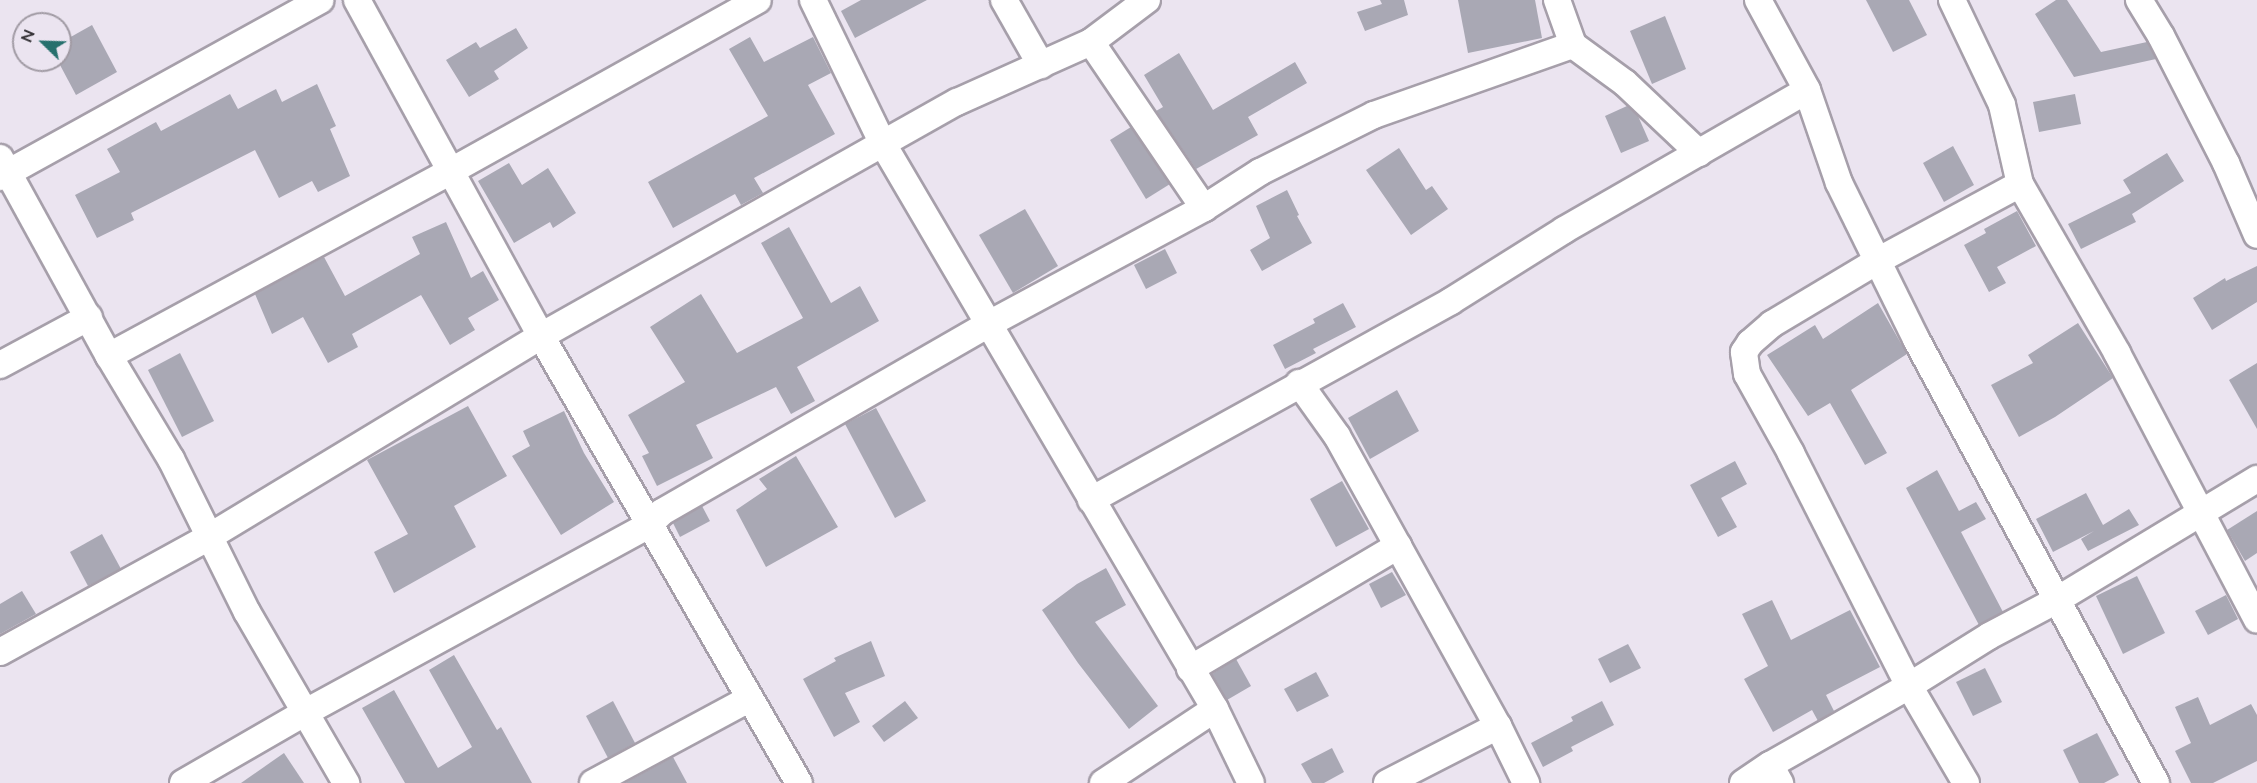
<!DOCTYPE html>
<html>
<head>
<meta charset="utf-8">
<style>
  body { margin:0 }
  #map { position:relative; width:2257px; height:783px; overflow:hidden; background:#ebe4f0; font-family:Mulish,sans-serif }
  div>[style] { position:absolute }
  .building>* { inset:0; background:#a9a8b4 }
  .roads { filter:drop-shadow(2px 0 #a69faa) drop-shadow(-2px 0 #a69faa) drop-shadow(0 2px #a69faa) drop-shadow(0 -2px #a69faa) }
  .minor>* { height:26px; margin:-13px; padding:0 13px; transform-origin:13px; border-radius:13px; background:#fff }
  span { translate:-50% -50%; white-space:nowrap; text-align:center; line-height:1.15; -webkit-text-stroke:5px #ebe4f0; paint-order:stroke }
  .north { position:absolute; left:12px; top:12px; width:60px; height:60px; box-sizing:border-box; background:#ebe4f0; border:2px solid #a19ba4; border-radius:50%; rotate:293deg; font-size:16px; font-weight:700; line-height:24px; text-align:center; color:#312e32 }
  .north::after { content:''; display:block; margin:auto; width:21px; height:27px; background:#26706d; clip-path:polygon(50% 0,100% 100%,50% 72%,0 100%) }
</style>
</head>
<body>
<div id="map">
  <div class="building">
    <i style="clip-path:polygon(861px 0,927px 0,855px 38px,841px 11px)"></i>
    <i style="clip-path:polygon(1380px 0,1404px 0,1408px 15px,1365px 31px,1357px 12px,1382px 4px)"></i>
    <i style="clip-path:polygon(1458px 0,1535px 0,1542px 38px,1468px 53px)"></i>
    <i style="clip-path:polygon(1866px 0,1909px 0,1927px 35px,1893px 52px)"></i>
    <i style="clip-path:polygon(2056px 0,2067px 0,2101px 52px,2147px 42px,2156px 59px,2074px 77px,2035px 14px)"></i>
    <i style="clip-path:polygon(1665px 16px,1686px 69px,1652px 84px,1630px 31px)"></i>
    <i style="clip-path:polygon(92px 25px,117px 72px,76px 95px,60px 65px,60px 43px)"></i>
    <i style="clip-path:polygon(516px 28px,528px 48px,494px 71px,499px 79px,469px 97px,446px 60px,476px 42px,480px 48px)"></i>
    <i style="clip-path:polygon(750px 37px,764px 62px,813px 37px,831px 73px,808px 85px,835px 134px,754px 178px,763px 193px,741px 205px,735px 194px,673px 228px,648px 182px,768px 116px,729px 49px)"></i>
    <i style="clip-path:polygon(1179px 53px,1213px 110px,1295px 62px,1307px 83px,1248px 117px,1258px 135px,1196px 169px,1156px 111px,1163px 107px,1144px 75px)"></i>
    <i style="clip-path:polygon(317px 84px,336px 126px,330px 129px,350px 176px,318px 192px,312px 181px,279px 198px,255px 150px,131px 213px,134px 220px,97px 238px,75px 195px,120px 172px,107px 149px,156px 122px,161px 131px,230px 94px,238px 109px,276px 89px,282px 102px)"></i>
    <i style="clip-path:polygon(2075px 94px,2081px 124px,2039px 132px,2033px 102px)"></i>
    <i style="clip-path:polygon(1627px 106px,1638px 116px,1649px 141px,1621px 153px,1605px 116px)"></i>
    <i style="clip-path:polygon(1131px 127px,1170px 184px,1146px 199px,1110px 140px)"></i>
    <i style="clip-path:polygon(1953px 146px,1974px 185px,1944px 202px,1923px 163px)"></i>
    <i style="clip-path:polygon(1399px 148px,1426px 190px,1432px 186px,1448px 209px,1411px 235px,1366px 170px)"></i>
    <i style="clip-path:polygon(2167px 153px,2184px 181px,2132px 214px,2136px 222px,2081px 249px,2068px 224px,2131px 193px,2123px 180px)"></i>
    <i style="clip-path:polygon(509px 163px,522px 185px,548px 168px,576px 213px,553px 228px,550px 222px,514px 243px,478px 181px)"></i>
    <i style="clip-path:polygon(1287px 190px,1299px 215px,1297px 216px,1312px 243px,1262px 271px,1250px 250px,1270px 238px,1256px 206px)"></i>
    <i style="clip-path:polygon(1025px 209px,1058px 266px,1013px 293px,979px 235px)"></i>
    <i style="clip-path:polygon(2017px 211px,2036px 246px,1997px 267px,2006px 283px,1989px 292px,1964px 245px,1986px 233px,1984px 229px)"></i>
    <i style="clip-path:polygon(446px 222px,471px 278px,483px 271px,499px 300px,468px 318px,475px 330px,450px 345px,421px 295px,352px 334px,358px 347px,328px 363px,303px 317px,272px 334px,255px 294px,324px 257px,345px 296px,420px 254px,412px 237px)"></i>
    <i style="clip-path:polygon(789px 227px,831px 303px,860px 286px,879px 321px,797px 367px,815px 401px,791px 414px,776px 387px,696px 425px,713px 458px,657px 486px,642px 456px,649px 453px,628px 415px,685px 382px,650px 327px,701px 294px,737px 353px,803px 318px,761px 243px)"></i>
    <i style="clip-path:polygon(1165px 249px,1177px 273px,1146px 289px,1134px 265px)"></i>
    <i style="clip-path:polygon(2257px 266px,2257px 302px,2212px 330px,2193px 298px,2225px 278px,2226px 281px)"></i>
    <i style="clip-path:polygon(1343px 303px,1356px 327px,1313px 349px,1316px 353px,1285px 369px,1273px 345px,1315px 323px,1313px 319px)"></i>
    <i style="clip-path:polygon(1878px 303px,1907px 354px,1851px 390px,1887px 453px,1865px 465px,1830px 403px,1808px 416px,1767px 355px,1815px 325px,1823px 339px)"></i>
    <i style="clip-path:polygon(2078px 323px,2113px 378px,2055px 417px,2019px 437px,1991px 385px,2033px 363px,2028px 355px)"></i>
    <i style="clip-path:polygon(180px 353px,214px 421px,182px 437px,148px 370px)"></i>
    <i style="clip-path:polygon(2257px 363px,2257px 429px,2229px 380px)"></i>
    <i style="clip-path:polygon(1397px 390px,1419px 431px,1370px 459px,1348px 418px)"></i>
    <i style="clip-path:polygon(468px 406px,507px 476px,454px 506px,476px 547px,394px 593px,374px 552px,408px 534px,367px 460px)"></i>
    <i style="clip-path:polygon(876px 408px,926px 501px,895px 518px,845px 424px)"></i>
    <i style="clip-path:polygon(564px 411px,584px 453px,614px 502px,561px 535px,512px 456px,530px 446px,523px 431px)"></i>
    <i style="clip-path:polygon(796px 456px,838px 527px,766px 567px,736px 510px,767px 489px,759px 479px)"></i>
    <i style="clip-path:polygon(1735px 461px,1747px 484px,1721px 498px,1737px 527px,1718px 537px,1690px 485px)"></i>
    <i style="clip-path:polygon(1937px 470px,1959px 511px,1976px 502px,1986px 519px,1961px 532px,2003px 612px,1979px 625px,1906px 488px)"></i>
    <i style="clip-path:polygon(1342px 481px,1369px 529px,1336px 547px,1310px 499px)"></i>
    <i style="clip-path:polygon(2086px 493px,2103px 525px,2129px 509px,2139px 525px,2088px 551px,2081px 539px,2094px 531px,2053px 552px,2036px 519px)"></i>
    <i style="clip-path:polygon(702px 506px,710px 521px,680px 537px,673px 523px)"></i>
    <i style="clip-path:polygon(2257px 511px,2257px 553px,2245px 561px,2227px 530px)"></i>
    <i style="clip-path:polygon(102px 534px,121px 569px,88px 586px,70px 552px)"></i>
    <i style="clip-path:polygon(1106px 568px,1126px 605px,1095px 622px,1158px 706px,1129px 729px,1078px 663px,1042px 610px,1077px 584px)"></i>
    <i style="clip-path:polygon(1392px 572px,1406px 595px,1381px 608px,1369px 584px)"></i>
    <i style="clip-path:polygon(2137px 576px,2165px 633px,2123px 654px,2096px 596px)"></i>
    <i style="clip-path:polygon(22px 591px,36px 614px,0 634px,0 604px)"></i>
    <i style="clip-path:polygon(2226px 595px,2238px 619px,2208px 635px,2195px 611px)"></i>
    <i style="clip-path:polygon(1772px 600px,1791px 640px,1850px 610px,1880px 667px,1826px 695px,1834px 711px,1818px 721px,1812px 710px,1773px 732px,1744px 679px,1768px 666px,1742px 614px)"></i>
    <i style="clip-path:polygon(871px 641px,885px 676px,845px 693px,860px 722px,834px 737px,803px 679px,836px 661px,834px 658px)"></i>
    <i style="clip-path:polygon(1628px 644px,1641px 668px,1610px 683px,1598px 659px)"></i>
    <i style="clip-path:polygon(454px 655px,497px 730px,501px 727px,532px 783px,405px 783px,362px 708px,394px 690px,438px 768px,472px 747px,429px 670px)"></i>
    <i style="clip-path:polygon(1236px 659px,1251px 686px,1227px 700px,1212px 674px)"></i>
    <i style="clip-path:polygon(1985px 668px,2002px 702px,1973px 716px,1956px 682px)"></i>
    <i style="clip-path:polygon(1316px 672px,1329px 696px,1297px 712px,1284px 689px)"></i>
    <i style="clip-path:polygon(2198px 697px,2210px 725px,2251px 704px,2257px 715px,2257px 761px,2213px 783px,2191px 783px,2175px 751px,2191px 743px,2175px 707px)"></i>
    <i style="clip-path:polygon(613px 701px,635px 743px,608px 758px,586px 716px)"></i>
    <i style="clip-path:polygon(905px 701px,918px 718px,884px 742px,872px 726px)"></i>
    <i style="clip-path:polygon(1602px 701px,1614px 725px,1571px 747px,1573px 751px,1543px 767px,1531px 743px,1573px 721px,1571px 717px)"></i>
    <i style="clip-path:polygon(2097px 733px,2119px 775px,2104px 783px,2079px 783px,2063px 750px)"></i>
    <i style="clip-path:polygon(1332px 748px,1344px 772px,1324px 783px,1312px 783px,1301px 764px)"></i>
    <i style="clip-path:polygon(284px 753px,304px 783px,241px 783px)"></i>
    <i style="clip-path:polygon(673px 757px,687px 783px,625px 783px)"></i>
  </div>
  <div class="roads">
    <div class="minor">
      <i style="left:357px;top:0;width:383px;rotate:61.3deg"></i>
      <i style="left:541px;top:336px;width:516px;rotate:60.01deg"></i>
      <i style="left:813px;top:0;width:160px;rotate:64.1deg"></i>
      <i style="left:883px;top:144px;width:655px;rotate:59.56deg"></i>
      <i style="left:1215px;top:709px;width:82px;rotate:64.1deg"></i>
      <i style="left:1004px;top:0;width:75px;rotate:60.4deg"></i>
      <i style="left:1557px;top:0;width:48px;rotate:70.4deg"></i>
      <i style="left:1573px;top:45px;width:64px;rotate:36.2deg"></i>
      <i style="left:1625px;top:83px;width:102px;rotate:43.4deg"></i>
      <i style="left:1758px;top:0;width:102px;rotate:61.4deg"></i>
      <i style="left:1807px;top:90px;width:98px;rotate:71deg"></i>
      <i style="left:1839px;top:183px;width:174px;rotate:63.7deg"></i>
      <i style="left:1916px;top:339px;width:505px;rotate:61.61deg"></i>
      <i style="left:1952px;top:0;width:116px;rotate:64.5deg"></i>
      <i style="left:2002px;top:105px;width:81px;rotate:77.2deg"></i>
      <i style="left:2020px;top:184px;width:195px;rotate:60.1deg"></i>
      <i style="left:2117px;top:353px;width:301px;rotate:62.3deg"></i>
      <i style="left:2139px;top:0;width:42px;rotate:58.6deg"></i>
      <i style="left:2161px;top:36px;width:143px;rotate:62.9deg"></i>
      <i style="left:2226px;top:163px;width:78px;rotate:66.7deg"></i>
      <i style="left:1091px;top:42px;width:201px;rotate:55.8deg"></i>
      <i style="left:0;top:158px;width:226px;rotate:61.2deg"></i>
      <i style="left:109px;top:356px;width:120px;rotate:59deg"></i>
      <i style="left:171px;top:459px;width:171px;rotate:63.6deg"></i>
      <i style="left:247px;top:612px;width:198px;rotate:59.9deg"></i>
      <i style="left:0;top:177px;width:366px;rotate:-28.9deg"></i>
      <i style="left:109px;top:356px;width:389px;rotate:-28.4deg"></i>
      <i style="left:451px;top:171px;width:351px;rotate:-29.1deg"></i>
      <i style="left:0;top:365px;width:101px;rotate:-28.3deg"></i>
      <i style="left:1299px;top:383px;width:65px;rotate:54.4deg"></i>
      <i style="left:1337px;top:436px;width:332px;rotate:61deg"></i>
      <i style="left:1498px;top:726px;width:64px;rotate:63.8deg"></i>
      <i style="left:1091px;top:500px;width:411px;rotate:-28.9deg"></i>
      <i style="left:1451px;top:301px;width:133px;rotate:-32.1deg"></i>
      <i style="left:1564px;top:230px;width:280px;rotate:-29.9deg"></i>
      <i style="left:0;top:652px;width:239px;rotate:-28.8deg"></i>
      <i style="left:209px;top:537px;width:388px;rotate:-31.2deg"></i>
      <i style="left:541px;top:336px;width:477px;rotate:-29.4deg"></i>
      <i style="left:957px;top:102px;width:147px;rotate:-24.1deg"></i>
      <i style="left:1091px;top:42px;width:70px;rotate:-36.9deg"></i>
      <i style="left:1190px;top:669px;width:242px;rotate:-30.6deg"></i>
      <i style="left:1770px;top:765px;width:21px;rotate:61deg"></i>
      <i style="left:183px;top:783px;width:142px;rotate:-30deg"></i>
      <i style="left:306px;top:712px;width:391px;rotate:-28.6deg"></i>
      <i style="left:649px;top:525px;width:18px;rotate:-45deg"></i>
      <i style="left:662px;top:512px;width:375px;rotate:-29.9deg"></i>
      <i style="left:987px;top:325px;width:247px;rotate:-28.3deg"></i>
      <i style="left:1204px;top:208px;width:67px;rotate:-32.7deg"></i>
      <i style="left:1260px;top:172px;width:127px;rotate:-26.6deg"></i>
      <i style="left:1374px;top:115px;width:211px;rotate:-19.4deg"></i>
      <i style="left:593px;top:783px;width:177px;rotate:-28.3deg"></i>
      <i style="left:1103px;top:783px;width:134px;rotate:-33.5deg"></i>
      <i style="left:1387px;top:783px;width:125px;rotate:-27.2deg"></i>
      <i style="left:1743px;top:783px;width:32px;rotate:-34deg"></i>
      <i style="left:1770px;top:765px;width:160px;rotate:-29.6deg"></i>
      <i style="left:1909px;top:686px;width:94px;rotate:-32deg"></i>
      <i style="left:1989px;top:636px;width:77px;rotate:-27.9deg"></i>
      <i style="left:2057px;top:600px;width:234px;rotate:-31.2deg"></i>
      <i style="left:1966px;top:783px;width:113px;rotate:-120.4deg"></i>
      <i style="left:1909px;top:686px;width:261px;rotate:-116.9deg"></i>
      <i style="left:1791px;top:453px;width:90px;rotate:-119.1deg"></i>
      <i style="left:1747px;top:374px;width:22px;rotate:-98deg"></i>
      <i style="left:1744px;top:352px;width:11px;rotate:-56deg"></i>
      <i style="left:1750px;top:343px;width:29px;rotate:-41deg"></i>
      <i style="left:1772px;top:324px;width:125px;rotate:-30.9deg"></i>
      <i style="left:1879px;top:260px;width:160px;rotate:-28.3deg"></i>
    </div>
  </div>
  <div class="north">N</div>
</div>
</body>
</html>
